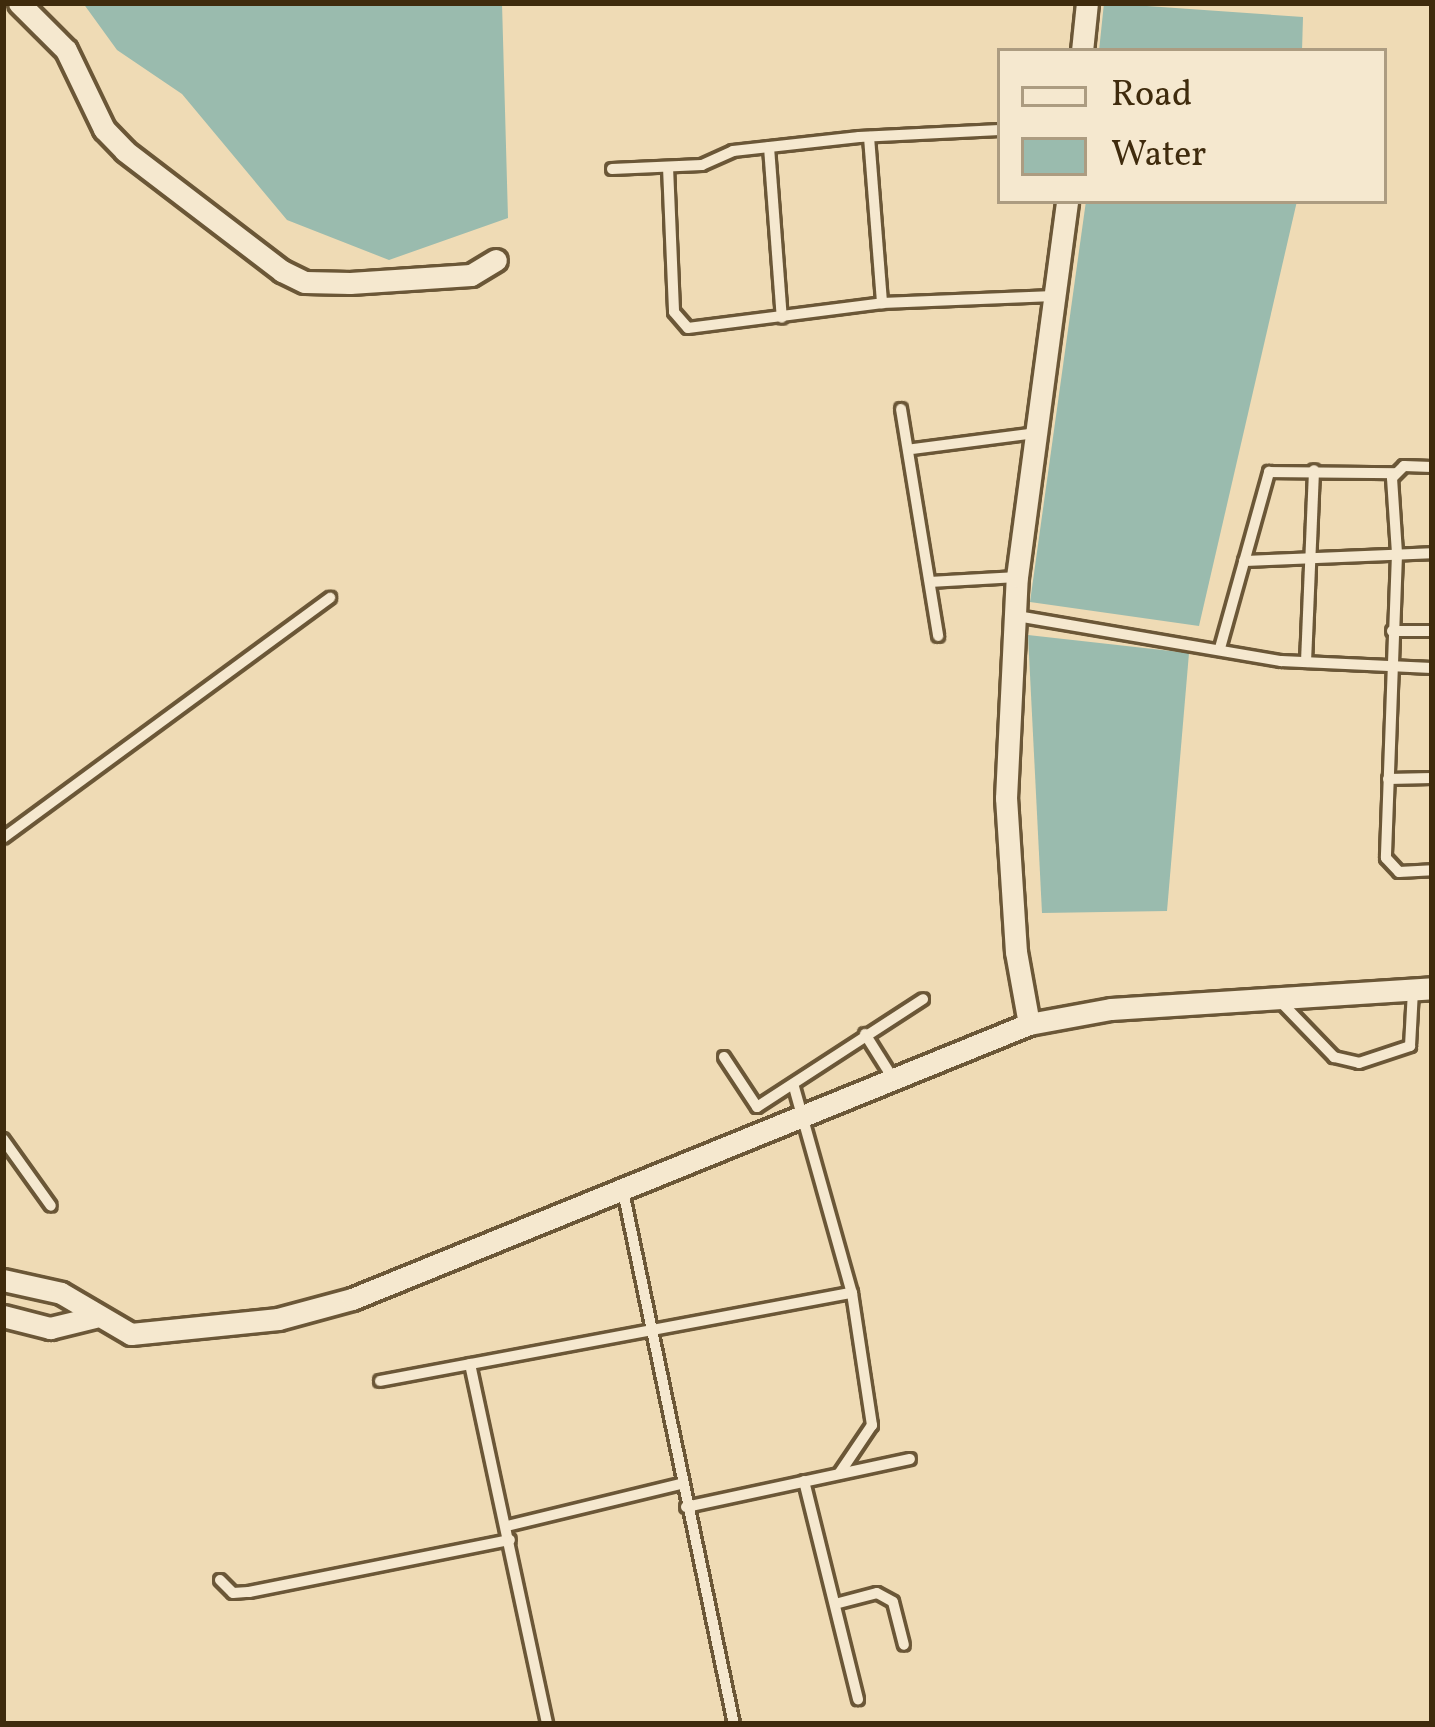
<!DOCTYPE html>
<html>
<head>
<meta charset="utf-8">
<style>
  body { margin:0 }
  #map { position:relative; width:1435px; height:1727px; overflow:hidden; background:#efdbb5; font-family:Vollkorn,serif }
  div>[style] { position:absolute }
  .water>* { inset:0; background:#9abbae }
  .roads { filter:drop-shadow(3px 0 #6b5737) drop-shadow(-3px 0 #6b5737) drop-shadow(0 3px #6b5737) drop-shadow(0 -3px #6b5737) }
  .service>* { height:10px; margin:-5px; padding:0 5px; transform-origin:5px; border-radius:5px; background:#f5e8cf }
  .minor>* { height:21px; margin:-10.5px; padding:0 10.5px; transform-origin:10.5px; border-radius:10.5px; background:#f5e8cf }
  span { translate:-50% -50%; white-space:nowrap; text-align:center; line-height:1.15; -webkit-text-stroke:9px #f5e8cf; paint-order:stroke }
  .frame { position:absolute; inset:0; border:6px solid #3f2b0d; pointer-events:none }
  .legend { position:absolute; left:997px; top:48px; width:390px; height:156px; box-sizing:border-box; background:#f5e8cf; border:3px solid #ac9c81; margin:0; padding:15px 21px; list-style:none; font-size:36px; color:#3f2b0d }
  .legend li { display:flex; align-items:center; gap:24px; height:60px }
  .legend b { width:60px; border:3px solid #ac9c81 }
</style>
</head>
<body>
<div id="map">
  <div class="water">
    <i style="clip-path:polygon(83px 3px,502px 3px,508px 218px,389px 260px,287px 220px,182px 94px,117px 50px)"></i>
    <i style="clip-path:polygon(1104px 3px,1303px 17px,1302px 51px,1099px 51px)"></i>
    <i style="clip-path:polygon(1086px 201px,1297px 201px,1199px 626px,1030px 602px)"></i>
    <i style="clip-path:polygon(1028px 635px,1189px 653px,1167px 911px,1042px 913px)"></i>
  </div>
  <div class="roads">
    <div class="service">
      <i style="left:869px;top:137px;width:167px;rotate:85.5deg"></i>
      <i style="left:769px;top:147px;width:171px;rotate:85.7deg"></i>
      <i style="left:668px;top:167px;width:145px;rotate:87.6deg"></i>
      <i style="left:674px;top:312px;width:21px;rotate:49deg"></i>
      <i style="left:688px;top:328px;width:196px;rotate:-7.3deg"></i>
      <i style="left:882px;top:303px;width:172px;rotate:-2.3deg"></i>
      <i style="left:612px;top:169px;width:90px;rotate:-2.5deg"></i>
      <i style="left:702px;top:165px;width:34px;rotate:-24deg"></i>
      <i style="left:733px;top:151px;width:127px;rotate:-6.3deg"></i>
      <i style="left:859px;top:137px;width:141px;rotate:-2.8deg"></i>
      <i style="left:901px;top:409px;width:230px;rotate:80.7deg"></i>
      <i style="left:913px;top:449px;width:124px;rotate:-7.4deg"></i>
      <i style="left:1432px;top:467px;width:28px;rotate:-178deg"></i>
      <i style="left:1404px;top:466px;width:17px;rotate:135deg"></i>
      <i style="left:1392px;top:478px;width:76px;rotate:86.2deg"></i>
      <i style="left:1397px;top:554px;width:304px;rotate:92.1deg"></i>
      <i style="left:1386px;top:858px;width:19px;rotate:47deg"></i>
      <i style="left:1399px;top:872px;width:33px;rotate:-3deg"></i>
      <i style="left:1244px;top:561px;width:188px;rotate:-2.4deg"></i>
      <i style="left:930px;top:582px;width:87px;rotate:-3.3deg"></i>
      <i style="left:1017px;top:616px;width:268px;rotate:9.7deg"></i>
      <i style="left:1281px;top:661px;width:151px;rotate:2.7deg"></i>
      <i style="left:1392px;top:631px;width:40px"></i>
      <i style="left:1220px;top:648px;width:183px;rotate:-74.4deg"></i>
      <i style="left:1269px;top:472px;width:125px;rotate:0.5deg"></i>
      <i style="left:1306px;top:662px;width:192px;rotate:-87.6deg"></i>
      <i style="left:1388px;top:779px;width:44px;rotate:-1.3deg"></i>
      <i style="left:3px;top:838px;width:406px;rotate:-36.3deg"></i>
      <i style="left:1278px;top:999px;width:81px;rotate:46deg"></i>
      <i style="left:1334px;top:1057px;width:26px;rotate:13deg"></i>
      <i style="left:1359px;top:1063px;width:54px;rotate:-18.4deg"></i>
      <i style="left:1410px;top:1046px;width:56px;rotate:-86.9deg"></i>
      <i style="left:865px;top:1034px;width:54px;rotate:57.8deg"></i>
      <i style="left:724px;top:1057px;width:60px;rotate:56.6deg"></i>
      <i style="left:757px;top:1107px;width:198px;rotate:-33deg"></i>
      <i style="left:794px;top:1087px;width:214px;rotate:74.3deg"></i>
      <i style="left:3px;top:1139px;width:82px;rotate:54.4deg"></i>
      <i style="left:623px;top:1191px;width:544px;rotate:78.24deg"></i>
      <i style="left:470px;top:1364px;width:368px;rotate:77.9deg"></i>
      <i style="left:380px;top:1381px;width:480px;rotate:-10.6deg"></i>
      <i style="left:852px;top:1293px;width:134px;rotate:81.4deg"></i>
      <i style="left:872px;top:1425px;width:59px;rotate:124deg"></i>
      <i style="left:804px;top:1481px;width:225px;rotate:76.1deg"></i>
      <i style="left:686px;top:1507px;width:229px;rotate:-12.1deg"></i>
      <i style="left:507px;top:1526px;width:179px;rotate:-13.6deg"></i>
      <i style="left:220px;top:1580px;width:18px;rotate:45deg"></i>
      <i style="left:233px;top:1593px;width:16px;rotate:-4deg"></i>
      <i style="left:249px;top:1592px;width:266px;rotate:-11.3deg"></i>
      <i style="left:835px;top:1604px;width:43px;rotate:-14.7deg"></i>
      <i style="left:877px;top:1593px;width:18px;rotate:29deg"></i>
      <i style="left:893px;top:1602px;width:44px;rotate:75.7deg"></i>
    </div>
    <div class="minor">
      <i style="left:19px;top:3px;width:66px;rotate:45deg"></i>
      <i style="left:66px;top:50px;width:88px;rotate:64.3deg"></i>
      <i style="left:104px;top:129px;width:30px;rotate:46deg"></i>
      <i style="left:125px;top:151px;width:198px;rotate:37.4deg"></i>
      <i style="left:282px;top:271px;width:25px;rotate:26deg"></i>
      <i style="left:305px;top:282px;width:45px;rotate:1.3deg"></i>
      <i style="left:350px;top:283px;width:121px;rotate:-3.8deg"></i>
      <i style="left:471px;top:275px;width:29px;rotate:-31deg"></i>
      <i style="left:1082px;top:51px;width:48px;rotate:-84.1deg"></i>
      <i style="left:1029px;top:1024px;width:73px;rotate:-100.2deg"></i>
      <i style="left:1016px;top:952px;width:154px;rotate:-93.7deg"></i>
      <i style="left:1006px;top:798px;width:221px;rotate:-87.2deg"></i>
      <i style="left:1017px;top:577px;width:379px;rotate:-82.4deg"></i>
      <i style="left:3px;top:1280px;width:59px;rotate:12.6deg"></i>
      <i style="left:61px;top:1293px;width:81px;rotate:30.4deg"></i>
      <i style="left:131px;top:1334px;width:148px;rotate:-5.8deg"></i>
      <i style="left:278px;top:1319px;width:77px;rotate:-15.1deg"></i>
      <i style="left:352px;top:1299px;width:731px;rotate:-22.11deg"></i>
      <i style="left:1029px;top:1024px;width:83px;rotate:-10.4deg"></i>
      <i style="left:1111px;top:1009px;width:322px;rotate:-3.7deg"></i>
      <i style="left:3px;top:1316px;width:49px;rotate:14.3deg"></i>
      <i style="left:50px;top:1328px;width:46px;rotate:-13.7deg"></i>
    </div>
  </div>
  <div class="frame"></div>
  <ul class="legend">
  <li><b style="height:15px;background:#f5e8cf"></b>Road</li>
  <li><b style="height:33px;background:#9abbae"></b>Water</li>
  </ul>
</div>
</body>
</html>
